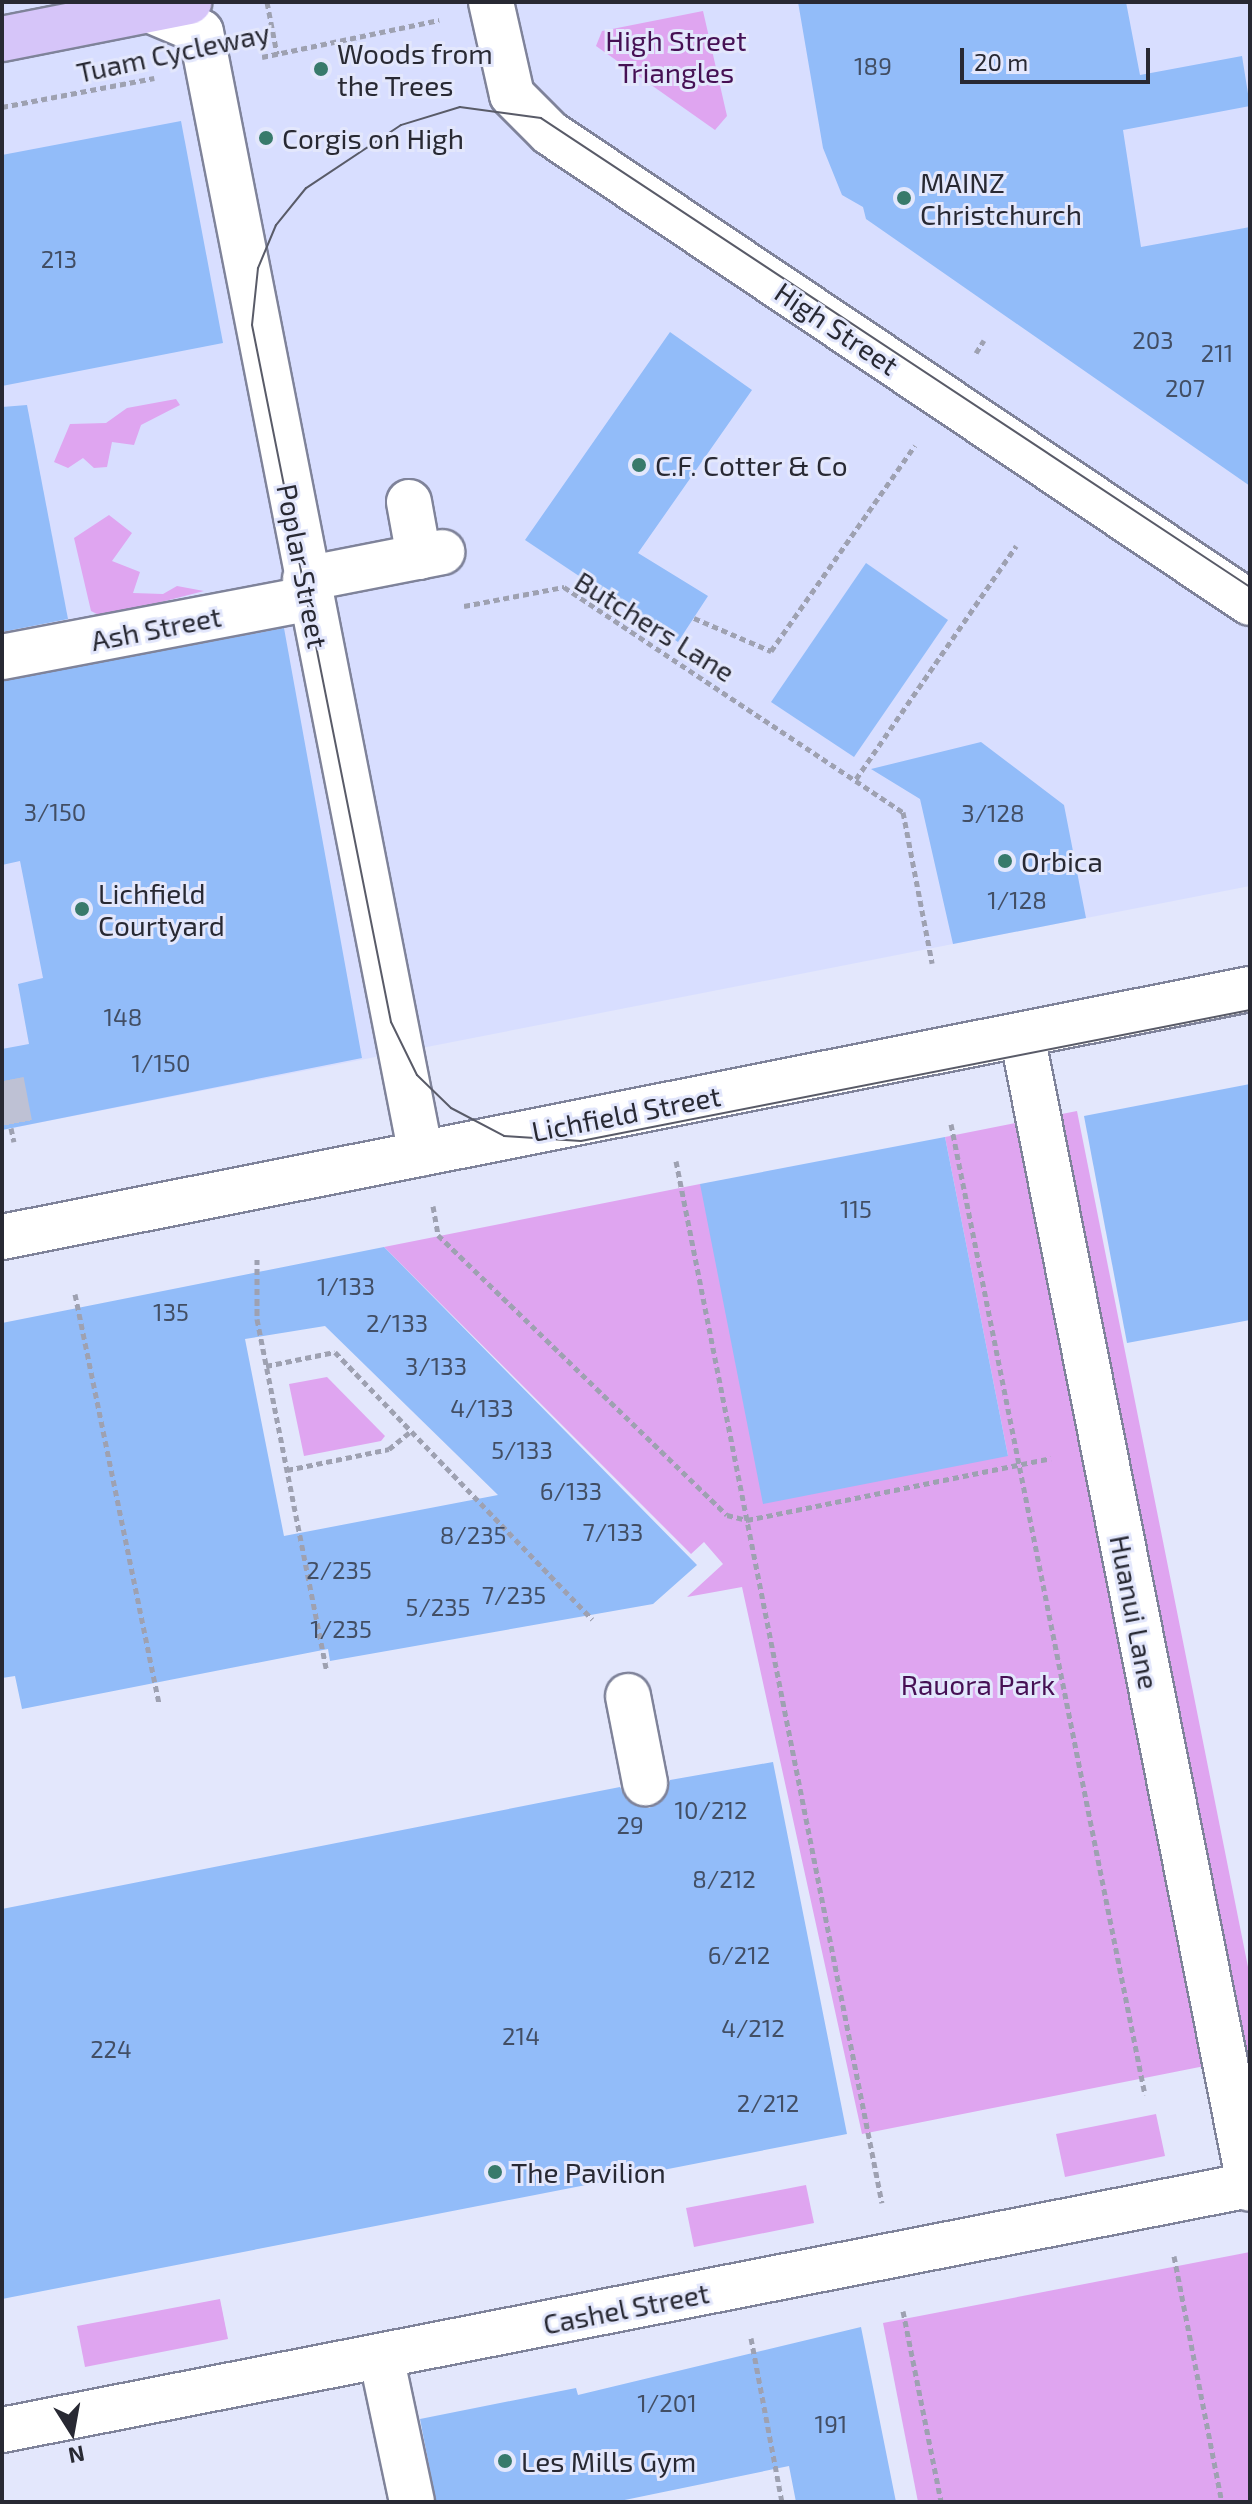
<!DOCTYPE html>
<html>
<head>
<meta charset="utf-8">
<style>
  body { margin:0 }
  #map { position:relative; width:1252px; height:2504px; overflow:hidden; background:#e3e7fc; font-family:"Exo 2",sans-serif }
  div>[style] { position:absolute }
  .built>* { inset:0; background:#d8deff }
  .green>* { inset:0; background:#dfa5f0 }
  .building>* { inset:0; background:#92bcf9 }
  .minor-tunnel>* { height:44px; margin-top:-22px; transform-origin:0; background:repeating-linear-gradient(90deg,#bec1d4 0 44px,transparent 0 66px) }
  .path>* { height:5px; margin-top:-2.5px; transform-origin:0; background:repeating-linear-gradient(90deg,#9ea1b1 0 6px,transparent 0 10px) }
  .roads { filter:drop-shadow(2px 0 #7f839a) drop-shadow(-2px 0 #7f839a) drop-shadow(0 2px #7f839a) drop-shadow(0 -2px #7f839a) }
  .minor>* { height:44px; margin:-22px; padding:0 22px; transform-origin:22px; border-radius:22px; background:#fff }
  .major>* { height:44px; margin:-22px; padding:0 22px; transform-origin:22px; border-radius:22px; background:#d6c5f9 }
  .tram>* { height:2px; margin:-1px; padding:0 1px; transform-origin:1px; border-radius:1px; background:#595b68 }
  .dots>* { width:22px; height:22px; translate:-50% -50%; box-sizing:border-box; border:4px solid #e3e7fc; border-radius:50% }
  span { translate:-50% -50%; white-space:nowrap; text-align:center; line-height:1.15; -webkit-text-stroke:6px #e3e7fc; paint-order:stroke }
  .number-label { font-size:24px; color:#424e64 }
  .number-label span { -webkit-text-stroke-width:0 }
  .park-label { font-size:28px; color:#461054 }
  .street-label { font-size:28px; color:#282933 }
  .poi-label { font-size:28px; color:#282933 }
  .left { translate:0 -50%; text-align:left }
  .frame { position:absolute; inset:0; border:4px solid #282933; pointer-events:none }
  .north { position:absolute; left:32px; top:2392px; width:80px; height:80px; -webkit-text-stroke:6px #e3e7fc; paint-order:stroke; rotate:169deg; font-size:22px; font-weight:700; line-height:32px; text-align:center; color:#282933 }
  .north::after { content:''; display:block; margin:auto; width:28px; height:36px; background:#282933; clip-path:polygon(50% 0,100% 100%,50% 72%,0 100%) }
  .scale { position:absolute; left:960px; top:48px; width:190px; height:36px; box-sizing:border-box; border:4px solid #282933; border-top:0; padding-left:10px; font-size:24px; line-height:28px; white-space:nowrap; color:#282933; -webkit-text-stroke:6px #e3e7fc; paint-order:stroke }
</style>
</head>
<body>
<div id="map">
  <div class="built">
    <i style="clip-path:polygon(2px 2px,1250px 2px,1250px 886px,2px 1130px)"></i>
  </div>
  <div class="green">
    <i style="clip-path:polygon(703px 11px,727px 116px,715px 130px,596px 46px,602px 31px)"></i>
    <i style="clip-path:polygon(176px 399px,180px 405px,141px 425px,134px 445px,112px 442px,107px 467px,94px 468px,83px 458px,68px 468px,54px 462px,70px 424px,106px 423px,127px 408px)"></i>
    <i style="clip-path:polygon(109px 515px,132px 533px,112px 561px,140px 572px,133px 593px,163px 594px,177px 586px,204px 591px,103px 617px,91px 611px,74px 538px)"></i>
    <i style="clip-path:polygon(1077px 1111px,1250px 1977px,1250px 2057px,862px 2134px,742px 1587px,687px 1597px,723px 1564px,704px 1542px,691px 1554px,384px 1247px,700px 1184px,1008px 1456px,945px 1137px)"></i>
    <i style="clip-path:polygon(327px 1377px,385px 1436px,381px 1441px,304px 1456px,289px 1384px)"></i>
    <i style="clip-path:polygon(1156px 2114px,1165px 2156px,1065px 2177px,1056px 2134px)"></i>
    <i style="clip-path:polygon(806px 2185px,814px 2223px,694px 2247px,686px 2208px)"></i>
    <i style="clip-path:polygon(1250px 2252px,1250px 2502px,918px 2502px,883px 2323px)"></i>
    <i style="clip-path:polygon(220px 2299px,228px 2339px,85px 2367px,77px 2326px)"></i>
  </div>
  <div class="building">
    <i style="clip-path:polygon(798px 2px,1126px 2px,1140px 75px,1242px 56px,1250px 106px,1123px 130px,1141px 247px,1250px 227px,1250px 486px,866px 219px,863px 207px,842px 195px,823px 148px)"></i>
    <i style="clip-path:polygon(181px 121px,223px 343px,2px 386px,2px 155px)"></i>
    <i style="clip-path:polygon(670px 332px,752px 390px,638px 553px,708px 596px,678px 642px,525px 540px)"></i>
    <i style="clip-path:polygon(27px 405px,68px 619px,2px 632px,2px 407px)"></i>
    <i style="clip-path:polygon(866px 563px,948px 620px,854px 757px,771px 702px)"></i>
    <i style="clip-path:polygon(284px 628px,362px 1058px,2px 1130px,2px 1049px,29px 1044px,18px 984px,43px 978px,20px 861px,2px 865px,2px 681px)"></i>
    <i style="clip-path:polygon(981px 742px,1064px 805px,1086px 918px,953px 944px,920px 799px,871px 769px)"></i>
    <i style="clip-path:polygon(1250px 1084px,1250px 1320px,1127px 1343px,1084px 1116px)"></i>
    <i style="clip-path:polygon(945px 1137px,1008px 1456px,763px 1504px,700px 1184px)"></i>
    <i style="clip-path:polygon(evenodd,384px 1247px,697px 1565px,653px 1604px,330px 1661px,328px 1649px,22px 1709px,15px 1676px,2px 1678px,2px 1323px,384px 1247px,325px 1326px,498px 1495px,284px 1536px,245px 1339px,325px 1326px)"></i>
    <i style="clip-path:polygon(773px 1762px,847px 2134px,2px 2299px,2px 1909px,620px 1787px,627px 1800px,649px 1808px,662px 1801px,670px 1780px)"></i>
    <i style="clip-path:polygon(861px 2327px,896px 2502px,796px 2502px,789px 2466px,615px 2502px,436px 2502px,420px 2419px,576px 2388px,578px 2395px)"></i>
  </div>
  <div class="minor-tunnel">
    <i style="left:2px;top:1081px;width:48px;rotate:79.2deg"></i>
  </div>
  <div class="path">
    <i style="left:267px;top:2px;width:53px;rotate:79.1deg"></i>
    <i style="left:262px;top:57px;width:181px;rotate:-11.8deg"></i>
    <i style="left:2px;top:107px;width:155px;rotate:-10.8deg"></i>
    <i style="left:976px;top:353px;width:15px;rotate:-58deg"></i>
    <i style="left:464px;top:606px;width:102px;rotate:-10.8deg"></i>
    <i style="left:564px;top:587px;width:407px;rotate:33.6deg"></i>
    <i style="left:903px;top:812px;width:154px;rotate:79.1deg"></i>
    <i style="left:694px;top:618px;width:84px;rotate:23.2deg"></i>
    <i style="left:771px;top:651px;width:251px;rotate:-55deg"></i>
    <i style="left:856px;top:779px;width:283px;rotate:-55.5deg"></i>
    <i style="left:951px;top:1124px;width:990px;rotate:78.7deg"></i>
    <i style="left:11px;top:1128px;width:14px;rotate:78deg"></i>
    <i style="left:676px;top:1161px;width:1062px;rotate:78.82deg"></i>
    <i style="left:433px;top:1206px;width:29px;rotate:80deg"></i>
    <i style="left:438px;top:1235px;width:402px;rotate:44.1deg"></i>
    <i style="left:727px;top:1515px;width:21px;rotate:14deg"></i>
    <i style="left:747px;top:1520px;width:310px;rotate:-11.5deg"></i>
    <i style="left:257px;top:1259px;width:60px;rotate:90deg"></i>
    <i style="left:257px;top:1319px;width:359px;rotate:78.8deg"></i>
    <i style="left:75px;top:1294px;width:419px;rotate:78.4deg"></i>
    <i style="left:266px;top:1366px;width:70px;rotate:-11.5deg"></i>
    <i style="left:335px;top:1352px;width:371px;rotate:46.1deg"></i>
    <i style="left:287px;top:1470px;width:104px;rotate:-11.6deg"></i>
    <i style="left:389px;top:1449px;width:28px;rotate:-39deg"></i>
    <i style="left:1174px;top:2256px;width:251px;rotate:79deg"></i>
    <i style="left:903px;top:2311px;width:195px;rotate:78.7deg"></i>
    <i style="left:751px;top:2338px;width:167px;rotate:79.3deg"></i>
  </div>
  <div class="roads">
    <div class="minor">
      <i style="left:147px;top:2px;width:8px;rotate:76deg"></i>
      <i style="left:149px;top:10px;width:56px;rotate:22.9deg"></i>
      <i style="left:201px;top:32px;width:1143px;rotate:78.91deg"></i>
      <i style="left:491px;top:2px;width:95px;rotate:77.3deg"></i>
      <i style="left:512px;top:95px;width:54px;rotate:45deg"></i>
      <i style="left:550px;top:133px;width:843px;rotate:33.88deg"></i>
      <i style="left:409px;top:502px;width:56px;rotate:79.7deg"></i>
      <i style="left:305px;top:579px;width:140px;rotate:-11.1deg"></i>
      <i style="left:2px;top:657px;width:314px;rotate:-10.8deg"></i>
      <i style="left:1022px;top:1035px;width:1176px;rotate:78.82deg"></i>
      <i style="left:2px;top:1237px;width:1272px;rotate:-11.24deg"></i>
      <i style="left:628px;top:1696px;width:89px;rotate:78.9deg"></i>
      <i style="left:381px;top:2356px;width:149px;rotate:78deg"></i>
      <i style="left:2px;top:2430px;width:1272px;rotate:-11.11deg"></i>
    </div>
    <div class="major">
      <i style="left:2px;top:39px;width:191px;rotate:-11.2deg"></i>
    </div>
  </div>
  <div class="tram">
    <i style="left:1250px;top:587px;width:850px;rotate:-146.52deg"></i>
    <i style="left:541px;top:118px;width:82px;rotate:-172.3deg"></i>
    <i style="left:460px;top:107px;width:62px;rotate:163deg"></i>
    <i style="left:401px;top:125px;width:114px;rotate:146.4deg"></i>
    <i style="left:306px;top:188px;width:48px;rotate:129deg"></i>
    <i style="left:276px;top:225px;width:47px;rotate:112.7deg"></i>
    <i style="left:258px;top:268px;width:57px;rotate:96deg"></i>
    <i style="left:252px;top:325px;width:711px;rotate:78.72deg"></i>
    <i style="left:391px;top:1022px;width:59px;rotate:63.9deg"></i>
    <i style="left:417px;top:1075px;width:47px;rotate:44.1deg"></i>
    <i style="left:451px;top:1108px;width:60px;rotate:27.8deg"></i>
    <i style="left:504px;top:1136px;width:77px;rotate:3.7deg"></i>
    <i style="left:581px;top:1141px;width:682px;rotate:-11.08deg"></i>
  </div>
  <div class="dots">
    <i style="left:321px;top:69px;background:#387a6b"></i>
    <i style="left:266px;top:138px;background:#387a6b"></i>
    <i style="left:904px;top:198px;background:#387a6b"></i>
    <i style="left:639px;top:465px;background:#387a6b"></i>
    <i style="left:1005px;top:861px;background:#387a6b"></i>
    <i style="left:82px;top:909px;background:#387a6b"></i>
    <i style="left:495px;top:2172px;background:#387a6b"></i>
    <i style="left:505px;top:2461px;background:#387a6b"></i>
  </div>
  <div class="number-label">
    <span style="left:873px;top:66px">189</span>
    <span style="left:59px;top:259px">213</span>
    <span style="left:1153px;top:340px">203</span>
    <span style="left:1217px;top:353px">211</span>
    <span style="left:1185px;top:388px">207</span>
    <span style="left:55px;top:812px">3/150</span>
    <span style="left:993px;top:813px">3/128</span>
    <span style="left:1017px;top:900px">1/128</span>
    <span style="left:123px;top:1017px">148</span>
    <span style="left:161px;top:1063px">1/150</span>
    <span style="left:856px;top:1209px">115</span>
    <span style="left:346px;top:1286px">1/133</span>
    <span style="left:171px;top:1312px">135</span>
    <span style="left:397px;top:1323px">2/133</span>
    <span style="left:436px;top:1366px">3/133</span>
    <span style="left:482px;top:1408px">4/133</span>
    <span style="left:522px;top:1450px">5/133</span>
    <span style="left:571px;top:1491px">6/133</span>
    <span style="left:613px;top:1532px">7/133</span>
    <span style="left:473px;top:1535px">8/235</span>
    <span style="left:339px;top:1570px">2/235</span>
    <span style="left:514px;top:1595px">7/235</span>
    <span style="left:438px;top:1607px">5/235</span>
    <span style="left:341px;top:1629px">1/235</span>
    <span style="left:711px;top:1810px">10/212</span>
    <span style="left:630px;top:1825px">29</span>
    <span style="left:724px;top:1879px">8/212</span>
    <span style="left:739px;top:1955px">6/212</span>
    <span style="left:753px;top:2028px">4/212</span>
    <span style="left:521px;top:2036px">214</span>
    <span style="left:111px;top:2049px">224</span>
    <span style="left:768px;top:2103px">2/212</span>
    <span style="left:667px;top:2403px">1/201</span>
    <span style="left:831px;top:2424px">191</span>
  </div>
  <div class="park-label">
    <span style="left:676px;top:56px">High Street<br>Triangles</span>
    <span style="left:978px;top:1684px">Rauora Park</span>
  </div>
  <div class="street-label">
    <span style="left:173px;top:52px;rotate:-12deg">Tuam Cycleway</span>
    <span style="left:837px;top:328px;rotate:34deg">High Street</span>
    <span style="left:303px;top:566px;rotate:79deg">Poplar Street</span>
    <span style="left:655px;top:626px;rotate:32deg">Butchers Lane</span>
    <span style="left:156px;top:628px;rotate:-11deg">Ash Street</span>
    <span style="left:626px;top:1113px;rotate:-11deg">Lichfield Street</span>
    <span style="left:1135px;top:1612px;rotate:79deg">Huanui Lane</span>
    <span style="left:626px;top:2308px;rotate:-11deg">Cashel Street</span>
  </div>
  <div class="poi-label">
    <span class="left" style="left:337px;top:69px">Woods from<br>the Trees</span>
    <span class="left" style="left:282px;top:138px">Corgis on High</span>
    <span class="left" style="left:920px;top:198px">MAINZ<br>Christchurch</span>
    <span class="left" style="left:655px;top:465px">C.F. Cotter &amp; Co</span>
    <span class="left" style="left:1021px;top:861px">Orbica</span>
    <span class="left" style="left:98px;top:909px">Lichfield<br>Courtyard</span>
    <span class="left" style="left:511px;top:2172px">The Pavilion</span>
    <span class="left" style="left:521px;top:2461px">Les Mills Gym</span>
  </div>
  <div class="frame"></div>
  <div class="north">N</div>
  <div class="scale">20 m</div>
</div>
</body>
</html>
